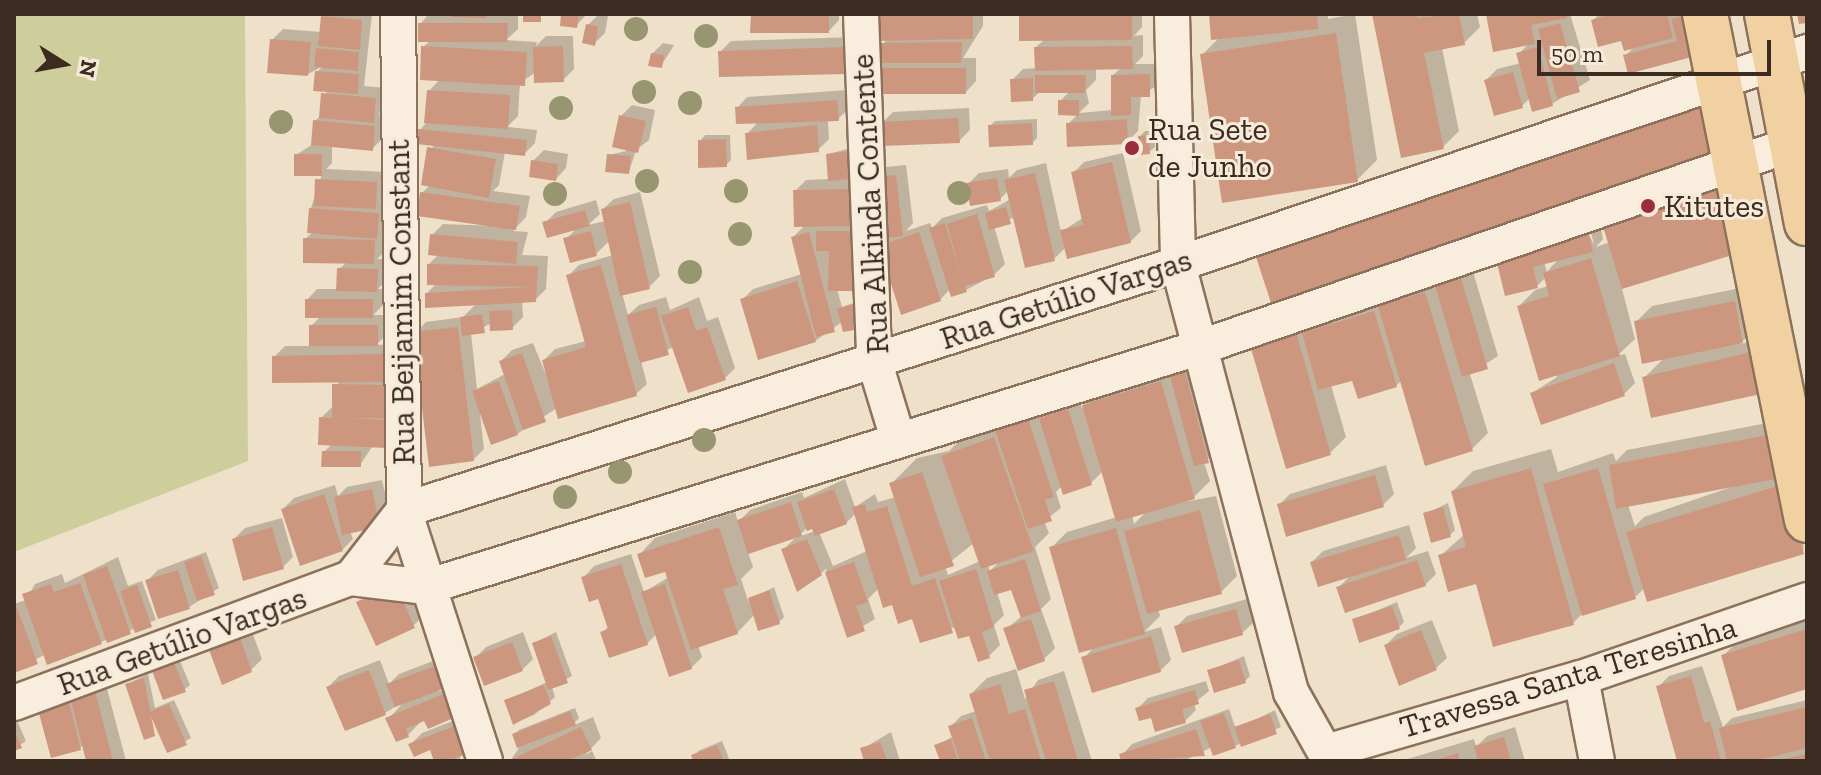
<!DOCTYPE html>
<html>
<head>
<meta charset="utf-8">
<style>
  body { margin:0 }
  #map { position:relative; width:1821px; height:775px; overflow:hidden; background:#efe0c9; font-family:"Zilla Slab",serif }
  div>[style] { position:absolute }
  .green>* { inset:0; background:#cdce9c }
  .shadow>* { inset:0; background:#0003 }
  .building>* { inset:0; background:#cd977f }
  .roads { filter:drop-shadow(2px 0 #8c715d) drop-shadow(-2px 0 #8c715d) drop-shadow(0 2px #8c715d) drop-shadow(0 -2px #8c715d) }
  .minor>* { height:34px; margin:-17px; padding:0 17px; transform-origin:17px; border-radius:17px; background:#f9eedd }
  .major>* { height:44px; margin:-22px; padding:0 22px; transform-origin:22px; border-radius:22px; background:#f1d0a2 }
  .trees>* { width:24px; height:24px; margin:-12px; border-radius:50%; background:#989670 }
  .dots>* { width:22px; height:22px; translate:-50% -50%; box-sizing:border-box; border:4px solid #f6ebd9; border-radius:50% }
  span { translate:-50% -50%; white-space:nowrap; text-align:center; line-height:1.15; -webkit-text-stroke:6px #f6ebd9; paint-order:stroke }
  .poi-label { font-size:32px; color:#3c2b21 }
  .left { translate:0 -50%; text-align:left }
  .street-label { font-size:32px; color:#3c2b21 }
  .frame { position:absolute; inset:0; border:16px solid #3c2b21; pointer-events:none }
  .north { position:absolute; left:24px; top:24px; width:80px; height:80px; -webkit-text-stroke:6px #f6ebd9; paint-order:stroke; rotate:101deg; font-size:22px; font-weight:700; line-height:32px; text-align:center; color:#3c2b21 }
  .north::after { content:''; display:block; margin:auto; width:28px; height:36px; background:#3c2b21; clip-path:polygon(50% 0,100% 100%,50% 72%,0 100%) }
  .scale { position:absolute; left:1537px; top:40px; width:234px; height:36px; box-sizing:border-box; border:4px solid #3c2b21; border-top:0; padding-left:10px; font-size:24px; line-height:28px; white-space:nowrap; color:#3c2b21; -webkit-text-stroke:6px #f6ebd9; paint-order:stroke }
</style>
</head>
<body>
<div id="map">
  <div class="green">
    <i style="clip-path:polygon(14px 14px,245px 14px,248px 461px,14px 552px)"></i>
  </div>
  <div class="shadow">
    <i style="clip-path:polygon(325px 14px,372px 14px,364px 86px,386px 88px,379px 115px,385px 116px,383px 138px,372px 149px,332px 145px,332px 163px,326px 169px,387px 172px,386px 196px,380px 202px,388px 203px,385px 251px,377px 259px,388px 259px,387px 279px,378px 289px,383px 289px,383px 305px,373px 315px,388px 315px,388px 333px,376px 345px,394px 344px,400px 405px,360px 465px,324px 452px,332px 444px,321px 418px,332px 407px,339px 380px,274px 357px,285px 346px,311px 346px,311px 326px,321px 316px,307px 300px,317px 289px,339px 289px,339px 269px,347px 262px,305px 239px,313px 232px,311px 208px,322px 174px,296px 174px,296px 155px,313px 144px,315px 121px,321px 115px,327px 90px,317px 72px,323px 66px,308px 74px,272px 40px,283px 29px,321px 32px)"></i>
    <i style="clip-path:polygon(429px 14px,518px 14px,518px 29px,506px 40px,537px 42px,536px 46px,546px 36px,573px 36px,574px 69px,563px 80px,536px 72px,520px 83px,518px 116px,507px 127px,537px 130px,535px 143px,524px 154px,505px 152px,499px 185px,493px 191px,530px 196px,526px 217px,513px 231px,528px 232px,522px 255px,548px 256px,546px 289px,535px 300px,522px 300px,523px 317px,512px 328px,492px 323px,471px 333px,477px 389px,505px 374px,501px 361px,512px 350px,533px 343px,551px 387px,544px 360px,555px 349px,586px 341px,568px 276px,579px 265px,613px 255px,610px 240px,596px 254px,566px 239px,577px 228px,545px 223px,556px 212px,596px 200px,600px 214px,588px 225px,605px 221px,603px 209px,614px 199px,640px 192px,660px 276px,649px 287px,622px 293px,628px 315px,639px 305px,666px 297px,670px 310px,699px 297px,707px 321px,718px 317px,735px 368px,725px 378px,674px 347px,641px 361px,647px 384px,636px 394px,557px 408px,517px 434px,480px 414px,484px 449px,473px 460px,415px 333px,426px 322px,463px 317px,477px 303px,427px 293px,437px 283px,429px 264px,439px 254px,432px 235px,443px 224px,497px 226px,422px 193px,430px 185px,433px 144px,420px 130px,426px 123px,429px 91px,440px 79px,423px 47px,431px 40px,420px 24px)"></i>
    <i style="clip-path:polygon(563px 14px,587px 14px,576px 26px)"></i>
    <i style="clip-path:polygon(599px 14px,608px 16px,605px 33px,594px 44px,588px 25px)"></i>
    <i style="clip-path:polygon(753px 14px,839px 14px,839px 20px,829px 31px)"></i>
    <i style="clip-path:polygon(875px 14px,983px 14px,983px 26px,963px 58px,976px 58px,976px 81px,966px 92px,871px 92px,886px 38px)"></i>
    <i style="clip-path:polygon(evenodd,1024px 14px,1142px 14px,1142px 27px,1134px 36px,1143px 35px,1143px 56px,1135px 64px,1160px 64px,1160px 84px,1141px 95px,1138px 131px,1127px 142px,1068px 124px,1078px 114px,1060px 101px,1070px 91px,1041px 91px,1032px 99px,1012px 80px,1023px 69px,1037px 68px,1036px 47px,1045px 39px,1021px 17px,1024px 14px,1096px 68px,1121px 68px,1113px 75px,1113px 110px,1079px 113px,1089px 103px,1086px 90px,1096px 80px,1096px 68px)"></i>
    <i style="clip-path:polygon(1211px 14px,1328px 14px,1328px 19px,1355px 14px,1377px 160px,1357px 180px,1202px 55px,1220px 37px)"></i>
    <i style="clip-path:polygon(1374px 14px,1477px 14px,1480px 27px,1464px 43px,1442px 48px,1459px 131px,1443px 147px)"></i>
    <i style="clip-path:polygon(1488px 14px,1570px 14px,1590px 80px,1552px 104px,1530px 98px,1522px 106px,1486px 80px,1497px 69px,1521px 63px,1519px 54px,1530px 42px)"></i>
    <i style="clip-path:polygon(1600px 14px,1706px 14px,1713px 41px,1625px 56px,1635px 46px,1593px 20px)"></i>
    <i style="clip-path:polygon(856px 37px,856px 61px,845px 72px,720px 52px,731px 41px)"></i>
    <i style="clip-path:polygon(663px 43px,674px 45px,661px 66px,652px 54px)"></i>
    <i style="clip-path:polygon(848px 90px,849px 108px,838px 119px,828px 120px,829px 139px,818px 150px,747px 134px,759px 121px,737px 108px,747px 97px)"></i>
    <i style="clip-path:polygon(632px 105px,655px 110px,649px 140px,636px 150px,629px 172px,609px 155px,626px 151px,621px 116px)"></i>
    <i style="clip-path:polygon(969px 108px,970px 130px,959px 141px,882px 123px,893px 112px)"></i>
    <i style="clip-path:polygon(1037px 119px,1037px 138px,1032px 143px,990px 126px,995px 121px)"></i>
    <i style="clip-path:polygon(1145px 131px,1154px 131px,1155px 147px,1149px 152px,1140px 136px)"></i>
    <i style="clip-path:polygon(705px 135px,730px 135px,731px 160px,726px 165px,700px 141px)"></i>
    <i style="clip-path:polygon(855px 147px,863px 179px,837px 289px,842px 307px,859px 301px,864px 322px,842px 322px,815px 341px,742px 300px,753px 289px,802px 274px,793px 237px,805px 225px,795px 191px,806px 180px,830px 179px,828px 154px)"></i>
    <i style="clip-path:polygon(544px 150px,568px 154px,566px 168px,556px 179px,533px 161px)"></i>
    <i style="clip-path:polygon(1123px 153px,1141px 231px,1130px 242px,1066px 247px,1054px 259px,1015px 217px,994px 226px,1005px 264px,994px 275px,966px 290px,950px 289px,940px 300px,881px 246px,892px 235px,876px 178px,886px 167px,906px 165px,913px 223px,906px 231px,930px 223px,932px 228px,942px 218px,987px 205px,989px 211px,1011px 199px,1009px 190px,1000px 199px,968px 184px,979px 173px,1008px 169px,1009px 178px,1017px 170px,1046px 163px,1061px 232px,1084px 217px,1073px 173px,1084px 162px)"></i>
    <i style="clip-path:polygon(evenodd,1600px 225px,1603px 239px,1596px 247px,1610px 242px,1635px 339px,1617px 356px,1625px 354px,1635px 383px,1624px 394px,1532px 393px,1557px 377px,1519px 306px,1535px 290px,1548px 286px,1546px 277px,1537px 286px,1499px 260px,1586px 229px,1594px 245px,1590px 228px,1600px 225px,1560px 258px,1552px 266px,1547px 272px,1544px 262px,1560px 258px)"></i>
    <i style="clip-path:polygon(1471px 265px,1498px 356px,1470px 374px,1488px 433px,1472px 449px,1402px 380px,1396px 386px,1353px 378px,1331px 385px,1346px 437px,1330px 453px,1253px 346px)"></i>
    <i style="clip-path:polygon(1750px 286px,1758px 325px,1740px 344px,1767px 338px,1760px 392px,1644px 378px,1665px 357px,1636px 322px,1652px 306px)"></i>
    <i style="clip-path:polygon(evenodd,1193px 351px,1219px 450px,1204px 462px,1210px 481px,1194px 497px,1164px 506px,1216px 496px,1237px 576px,1221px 592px,1158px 609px,1160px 616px,1144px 632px,1161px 627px,1171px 660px,1160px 671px,1084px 658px,1095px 646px,1051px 548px,1067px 532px,1117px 517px,1103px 471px,1091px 483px,1062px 486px,1056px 492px,1061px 508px,1044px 521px,1049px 533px,1035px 547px,1051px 599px,1041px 609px,1055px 648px,1044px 659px,1006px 629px,1022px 616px,1013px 587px,997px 592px,1004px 615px,994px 625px,1000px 645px,989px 656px,971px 633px,914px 617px,879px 588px,868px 599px,875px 619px,848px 635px,826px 569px,820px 574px,783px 550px,797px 536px,748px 552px,753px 567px,741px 579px,748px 601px,774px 587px,784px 617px,779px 622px,755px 614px,737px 633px,698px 645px,702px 657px,691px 668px,657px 633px,647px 644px,603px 632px,609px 626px,600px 596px,584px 577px,594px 566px,631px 554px,644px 592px,669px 577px,667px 569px,640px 554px,655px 538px,735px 512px,738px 522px,750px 510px,802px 492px,804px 498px,845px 479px,855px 507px,875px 494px,878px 502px,896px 497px,891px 484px,917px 458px,949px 451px,960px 440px,1039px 409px,1042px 419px,1052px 408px,1079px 400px,1082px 408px,1100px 389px,1193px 351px,1147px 511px,1134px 524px,1132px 515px,1147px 511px,1193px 351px,856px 513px,867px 551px,833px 566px,819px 532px,846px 523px,856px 513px,1193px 351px,814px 527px,815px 531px,798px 537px,806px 529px,814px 527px,1193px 351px,974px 543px,980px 561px,948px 575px,945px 566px,974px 543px,1193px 351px,1000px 561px,990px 571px,988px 565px,1000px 561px)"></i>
    <i style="clip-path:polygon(evenodd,1788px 419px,1807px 494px,1803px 552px,1648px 599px,1645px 588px,1635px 597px,1583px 613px,1573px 623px,1477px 581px,1440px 556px,1465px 534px,1453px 491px,1473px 471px,1551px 449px,1558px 472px,1613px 453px,1616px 461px,1627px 450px,1788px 419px,1746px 482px,1644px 517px,1635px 526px,1628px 505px,1746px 482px)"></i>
    <i style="clip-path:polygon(1386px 465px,1394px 494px,1383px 505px,1279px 505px,1290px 494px)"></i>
    <i style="clip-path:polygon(382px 480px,390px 514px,350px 531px,353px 539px,342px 550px,283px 509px,294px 498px,335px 485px,338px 496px,347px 487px)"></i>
    <i style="clip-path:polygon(1448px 503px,1455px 530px,1450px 535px,1425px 514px)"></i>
    <i style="clip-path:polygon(282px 518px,293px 557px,282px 568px,234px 539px,245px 528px)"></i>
    <i style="clip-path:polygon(1409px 525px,1416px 548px,1406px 558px,1428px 551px,1436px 574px,1425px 585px,1339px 587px,1351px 575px,1312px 562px,1323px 551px)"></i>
    <i style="clip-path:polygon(206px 552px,219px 588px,189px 607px,147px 581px,158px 570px)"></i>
    <i style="clip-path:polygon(118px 557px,128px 586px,142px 581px,156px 620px,101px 642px,46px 654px,14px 671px,14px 604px,26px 600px,35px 584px,62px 574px,65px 583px)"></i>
    <i style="clip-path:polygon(407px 575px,424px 615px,413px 626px,359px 603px)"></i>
    <i style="clip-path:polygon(1247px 599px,1253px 623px,1242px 633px,1176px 627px,1187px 616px)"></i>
    <i style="clip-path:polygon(1397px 602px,1404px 622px,1399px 627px,1354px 620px)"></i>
    <i style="clip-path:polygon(1807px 619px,1807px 687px,1723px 656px,1739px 640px)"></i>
    <i style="clip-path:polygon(1432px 620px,1447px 658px,1436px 668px,1386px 645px,1397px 634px)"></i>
    <i style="clip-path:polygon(251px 629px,262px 659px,251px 670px,211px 648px)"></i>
    <i style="clip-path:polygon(523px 632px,533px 659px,522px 670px,475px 658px,486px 647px)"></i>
    <i style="clip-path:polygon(556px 632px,572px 676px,552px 687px,555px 697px,534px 715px,515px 723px,506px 701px,547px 682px,534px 643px)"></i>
    <i style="clip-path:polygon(178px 656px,190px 685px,184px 690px,153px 669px)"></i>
    <i style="clip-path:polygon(446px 656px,453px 676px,438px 692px,457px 684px,408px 735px,388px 719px,405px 701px,385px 713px,328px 687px,339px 676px,380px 660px,389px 684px,399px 674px)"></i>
    <i style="clip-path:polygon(1244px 656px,1250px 676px,1245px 681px,1209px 671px)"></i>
    <i style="clip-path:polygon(1702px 666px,1723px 727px,1732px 718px,1807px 700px,1807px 761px,1679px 761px,1658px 687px,1669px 676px)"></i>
    <i style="clip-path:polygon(1016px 669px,1025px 699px,1038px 680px,1064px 671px,1092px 761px,942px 761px,937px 745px,954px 736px,950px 727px,961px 716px,976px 711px,971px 694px,987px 678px)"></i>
    <i style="clip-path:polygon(148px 674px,155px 708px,174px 700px,191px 738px,168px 751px,154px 718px,127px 684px)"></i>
    <i style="clip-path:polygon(105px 681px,126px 761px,88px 761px,84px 744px,80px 748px,50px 696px)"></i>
    <i style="clip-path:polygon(1206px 681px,1209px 691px,1194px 703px,1196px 710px,1185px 721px,1137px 709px,1148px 698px)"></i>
    <i style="clip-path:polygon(575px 708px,579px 718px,572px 726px,593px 717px,601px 738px,585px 755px,592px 751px,597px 761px,510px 761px,519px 748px,514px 735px,519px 730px)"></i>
    <i style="clip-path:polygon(1229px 709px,1236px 729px,1275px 710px,1281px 727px,1235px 746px,1212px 747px,1184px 761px,1124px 761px,1122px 755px,1132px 744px)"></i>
    <i style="clip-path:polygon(476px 712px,459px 761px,437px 761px,431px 748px,411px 744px,422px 733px)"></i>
    <i style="clip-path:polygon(15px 716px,26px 741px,14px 749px,14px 717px)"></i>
    <i style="clip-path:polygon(1515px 727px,1525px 761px,1401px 761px,1474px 739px,1476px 747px,1487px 736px)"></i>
    <i style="clip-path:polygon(891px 732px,900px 761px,866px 761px,862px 749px)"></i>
    <i style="clip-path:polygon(722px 741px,730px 761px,695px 761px,698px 751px)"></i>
  </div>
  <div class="building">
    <i style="clip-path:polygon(451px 14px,486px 14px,486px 18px,451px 17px)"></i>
    <i style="clip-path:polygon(523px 14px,541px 14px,541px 22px,523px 22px)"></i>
    <i style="clip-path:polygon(561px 14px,579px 14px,577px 28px,560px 26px)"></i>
    <i style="clip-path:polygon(751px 14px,829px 14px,829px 33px,750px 33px)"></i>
    <i style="clip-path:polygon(973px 14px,973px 39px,872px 41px,871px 15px)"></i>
    <i style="clip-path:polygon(1209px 14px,1317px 14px,1318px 29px,1211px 40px)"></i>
    <i style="clip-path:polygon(1372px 14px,1417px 14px,1417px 18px,1459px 14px,1465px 45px,1424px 53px,1444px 149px,1401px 158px)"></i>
    <i style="clip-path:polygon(1486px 14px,1567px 14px,1567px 18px,1531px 25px,1535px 44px,1493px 52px)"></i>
    <i style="clip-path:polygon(1614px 14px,1667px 14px,1673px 38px,1624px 51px,1621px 41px,1598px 47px,1591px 20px)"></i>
    <i style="clip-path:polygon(1690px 14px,1703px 54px,1628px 74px,1623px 55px,1677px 41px,1671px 19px)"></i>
    <i style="clip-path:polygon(1797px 14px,1807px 14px,1807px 23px,1799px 24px)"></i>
    <i style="clip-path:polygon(1132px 15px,1132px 40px,1019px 41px,1019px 16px)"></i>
    <i style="clip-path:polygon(321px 16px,362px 20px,360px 50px,318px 46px)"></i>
    <i style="clip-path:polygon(418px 23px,508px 23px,507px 42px,418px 42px)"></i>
    <i style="clip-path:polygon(1560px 23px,1580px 92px,1557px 99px,1538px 29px)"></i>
    <i style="clip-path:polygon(586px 24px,598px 26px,595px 46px,582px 43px)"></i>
    <i style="clip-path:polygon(1336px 33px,1358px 182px,1222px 203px,1200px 54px)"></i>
    <i style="clip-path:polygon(270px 39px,311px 42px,308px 76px,267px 73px)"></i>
    <i style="clip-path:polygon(962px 42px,961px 63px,879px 63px,879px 43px)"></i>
    <i style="clip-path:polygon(421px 46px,527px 52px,525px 86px,420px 80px)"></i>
    <i style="clip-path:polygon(563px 46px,564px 82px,534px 83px,533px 47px)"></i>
    <i style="clip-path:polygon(1132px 46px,1133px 69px,1035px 71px,1034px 47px)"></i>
    <i style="clip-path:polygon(846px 47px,846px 74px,719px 77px,718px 51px)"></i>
    <i style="clip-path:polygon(1538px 47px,1553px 106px,1532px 112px,1516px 53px)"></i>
    <i style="clip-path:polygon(316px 48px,359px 52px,358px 71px,314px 67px)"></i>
    <i style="clip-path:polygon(651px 53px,664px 55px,662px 68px,648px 66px)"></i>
    <i style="clip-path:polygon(869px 68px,966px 68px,966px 94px,869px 94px)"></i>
    <i style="clip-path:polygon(315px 71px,359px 74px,358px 94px,313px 91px)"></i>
    <i style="clip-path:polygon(1513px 72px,1523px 108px,1494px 116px,1484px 80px)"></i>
    <i style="clip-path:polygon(1150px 74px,1150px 97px,1131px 97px,1131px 115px,1111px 116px,1111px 75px)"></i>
    <i style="clip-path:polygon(1035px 75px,1086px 75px,1085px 93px,1035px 93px)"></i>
    <i style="clip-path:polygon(1033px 78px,1033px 101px,1011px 102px,1010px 79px)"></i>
    <i style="clip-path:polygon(427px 90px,510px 95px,508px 129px,424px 123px)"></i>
    <i style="clip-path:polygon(321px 93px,376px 98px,374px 123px,319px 118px)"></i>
    <i style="clip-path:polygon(837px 100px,839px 121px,736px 124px,735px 107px)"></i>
    <i style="clip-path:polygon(1058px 100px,1079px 100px,1079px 116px,1058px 115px)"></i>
    <i style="clip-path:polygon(1699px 105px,1716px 157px,1272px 306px,1255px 254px)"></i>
    <i style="clip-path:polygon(619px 115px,646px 121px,638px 153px,612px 147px)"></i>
    <i style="clip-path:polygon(958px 118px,960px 143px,881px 146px,880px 122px)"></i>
    <i style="clip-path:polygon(1127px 119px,1128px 144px,1067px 147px,1066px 123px)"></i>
    <i style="clip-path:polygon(313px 120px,375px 126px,373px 151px,311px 145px)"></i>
    <i style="clip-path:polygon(1032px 123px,1033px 145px,989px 147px,988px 125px)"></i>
    <i style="clip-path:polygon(817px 125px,819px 152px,747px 160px,745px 133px)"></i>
    <i style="clip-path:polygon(418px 129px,527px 140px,525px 156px,416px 144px)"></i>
    <i style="clip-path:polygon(1149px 135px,1150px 154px,1139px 155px,1138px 136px)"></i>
    <i style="clip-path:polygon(726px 139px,727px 167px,698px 168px,698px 140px)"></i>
    <i style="clip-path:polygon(427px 147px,496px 159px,489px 198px,421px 185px)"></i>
    <i style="clip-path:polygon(851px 151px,853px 179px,828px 181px,826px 154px)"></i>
    <i style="clip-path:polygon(294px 154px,322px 154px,322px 176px,294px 176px)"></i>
    <i style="clip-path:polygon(607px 154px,631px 156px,629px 174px,605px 172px)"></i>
    <i style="clip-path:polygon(531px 160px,558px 164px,556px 181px,529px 177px)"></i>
    <i style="clip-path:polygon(1112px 162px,1131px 243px,1067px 259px,1060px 230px,1083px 225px,1071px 172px)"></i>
    <i style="clip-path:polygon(1035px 173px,1055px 261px,1025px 268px,1004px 180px)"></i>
    <i style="clip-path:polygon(896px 175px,903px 236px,881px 239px,873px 177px)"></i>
    <i style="clip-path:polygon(997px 178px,1001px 201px,970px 206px,966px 183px)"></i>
    <i style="clip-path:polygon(315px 179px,377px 182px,376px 209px,314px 206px)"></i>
    <i style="clip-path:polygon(1719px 184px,1739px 253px,1622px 289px,1601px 220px)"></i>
    <i style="clip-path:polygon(853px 189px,854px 226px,794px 227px,793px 190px)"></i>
    <i style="clip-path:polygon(420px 192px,520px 206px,516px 230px,417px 216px)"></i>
    <i style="clip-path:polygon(630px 202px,650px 289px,620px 296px,601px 209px)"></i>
    <i style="clip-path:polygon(1006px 207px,1011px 224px,989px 230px,985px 213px)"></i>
    <i style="clip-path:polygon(309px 208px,379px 213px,377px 239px,307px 233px)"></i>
    <i style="clip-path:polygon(585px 210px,590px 226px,547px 238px,542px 222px)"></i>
    <i style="clip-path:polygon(977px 214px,995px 277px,965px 286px,967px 292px,951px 297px,929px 228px,945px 223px,962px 278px,947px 224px)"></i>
    <i style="clip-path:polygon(591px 231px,597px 256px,570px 263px,563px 238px)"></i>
    <i style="clip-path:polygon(816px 231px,857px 231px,856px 291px,828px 291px,829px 251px,816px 251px)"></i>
    <i style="clip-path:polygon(809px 232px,835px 332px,816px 337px,791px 237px)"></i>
    <i style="clip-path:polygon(919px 232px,941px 301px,901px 315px,879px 246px)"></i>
    <i style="clip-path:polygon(430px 234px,518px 242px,516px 264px,428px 255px)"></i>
    <i style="clip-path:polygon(1589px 235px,1593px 252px,1533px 267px,1538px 288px,1505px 296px,1496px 259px)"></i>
    <i style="clip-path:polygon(303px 238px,375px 240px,374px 264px,303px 263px)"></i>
    <i style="clip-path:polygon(1591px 258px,1620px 356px,1539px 381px,1517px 306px,1549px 296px,1543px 273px)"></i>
    <i style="clip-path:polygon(427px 264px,538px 266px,536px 302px,425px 308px,425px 293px,529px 287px,427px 285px)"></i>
    <i style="clip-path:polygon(601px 265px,637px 396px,558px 419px,542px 360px,586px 347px,566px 275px)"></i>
    <i style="clip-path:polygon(337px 268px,378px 269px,377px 292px,336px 291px)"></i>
    <i style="clip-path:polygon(1460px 275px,1488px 369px,1462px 377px,1434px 282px)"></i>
    <i style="clip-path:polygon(797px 281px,816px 342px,758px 360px,740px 299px)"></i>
    <i style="clip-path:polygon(1425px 292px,1473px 451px,1425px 466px,1378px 306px)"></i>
    <i style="clip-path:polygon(305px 299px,373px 299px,373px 318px,305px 318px)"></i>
    <i style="clip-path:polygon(1735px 301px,1743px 343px,1642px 364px,1634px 321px)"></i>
    <i style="clip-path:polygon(854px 304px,860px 329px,843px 332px,837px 309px)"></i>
    <i style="clip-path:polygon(656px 307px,669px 355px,640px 363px,626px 315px)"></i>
    <i style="clip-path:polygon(688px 307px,696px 331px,707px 327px,726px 380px,688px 393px,661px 316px)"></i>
    <i style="clip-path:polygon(512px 310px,513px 330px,490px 331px,489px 311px)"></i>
    <i style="clip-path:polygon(1374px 311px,1397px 387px,1358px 399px,1352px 381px,1318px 390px,1302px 333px)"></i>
    <i style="clip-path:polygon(482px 314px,485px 333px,462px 336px,460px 317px)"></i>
    <i style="clip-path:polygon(309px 325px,378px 325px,378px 346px,309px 346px)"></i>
    <i style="clip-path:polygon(458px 327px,474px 461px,429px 467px,413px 332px)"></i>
    <i style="clip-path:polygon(1296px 332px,1331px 455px,1286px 469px,1250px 345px)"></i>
    <i style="clip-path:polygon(1752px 352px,1761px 394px,1651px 418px,1642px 377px)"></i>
    <i style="clip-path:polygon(522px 353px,546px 422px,523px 430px,499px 361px)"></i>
    <i style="clip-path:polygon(384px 354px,384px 382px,272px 383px,272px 356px)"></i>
    <i style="clip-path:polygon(1182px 360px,1209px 463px,1194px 466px,1167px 365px)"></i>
    <i style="clip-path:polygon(1614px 363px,1625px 396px,1541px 425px,1530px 393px)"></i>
    <i style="clip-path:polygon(499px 381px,518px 435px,491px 445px,472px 391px)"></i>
    <i style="clip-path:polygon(1161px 381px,1195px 499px,1116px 522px,1082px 405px)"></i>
    <i style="clip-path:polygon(332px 384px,390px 385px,390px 418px,350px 418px,389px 420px,387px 448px,318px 445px,319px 417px,332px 418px)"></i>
    <i style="clip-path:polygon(1068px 409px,1092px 485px,1063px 495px,1039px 418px)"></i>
    <i style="clip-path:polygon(1028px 419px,1054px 497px,1045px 500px,1052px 521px,1028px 529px,995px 430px)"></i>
    <i style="clip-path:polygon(1773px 434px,1781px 478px,1616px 509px,1609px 465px)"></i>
    <i style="clip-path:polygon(994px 437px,1034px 551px,981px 569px,941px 456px)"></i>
    <i style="clip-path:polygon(322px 451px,361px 451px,361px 467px,321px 467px)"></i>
    <i style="clip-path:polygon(1531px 468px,1574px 625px,1493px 647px,1476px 584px,1448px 592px,1438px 555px,1466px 547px,1451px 491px)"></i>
    <i style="clip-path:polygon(1598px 468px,1636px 599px,1582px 616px,1543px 484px)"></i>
    <i style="clip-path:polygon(922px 472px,954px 566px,920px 577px,889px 483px)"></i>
    <i style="clip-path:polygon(1375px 475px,1384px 507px,1286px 537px,1277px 504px)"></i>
    <i style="clip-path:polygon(1784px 484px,1804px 554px,1647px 602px,1626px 532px)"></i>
    <i style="clip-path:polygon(372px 489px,380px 527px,342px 535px,334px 497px)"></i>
    <i style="clip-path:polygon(834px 489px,847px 524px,815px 536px,812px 529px,807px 531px,797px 502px)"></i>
    <i style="clip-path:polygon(324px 494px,343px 551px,300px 566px,281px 509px)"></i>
    <i style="clip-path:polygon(791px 502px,802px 536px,748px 554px,737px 520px)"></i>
    <i style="clip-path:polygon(865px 504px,867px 512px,887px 506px,912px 586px,935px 578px,953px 633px,920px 643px,912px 619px,898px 624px,892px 605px,883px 608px,852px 507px)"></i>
    <i style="clip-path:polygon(1443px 507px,1451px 537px,1431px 543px,1423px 513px)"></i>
    <i style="clip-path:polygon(1200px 510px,1222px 594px,1147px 614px,1124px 531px)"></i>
    <i style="clip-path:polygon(272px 527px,284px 569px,243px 581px,232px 539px)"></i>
    <i style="clip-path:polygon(719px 527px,738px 585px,723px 589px,738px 634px,691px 650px,665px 572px,645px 578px,637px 554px)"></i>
    <i style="clip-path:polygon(1116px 528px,1145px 634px,1079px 653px,1049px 547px)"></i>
    <i style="clip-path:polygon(1399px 535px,1406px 560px,1318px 587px,1310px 562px)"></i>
    <i style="clip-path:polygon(807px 539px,822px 575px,797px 592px,781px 549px)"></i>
    <i style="clip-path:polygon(201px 556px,215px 595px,197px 601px,184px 562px)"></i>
    <i style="clip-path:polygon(1025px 559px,1041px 611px,1021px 618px,1011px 590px,994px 595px,987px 571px)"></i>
    <i style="clip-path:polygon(1417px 560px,1426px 586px,1345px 613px,1336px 587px)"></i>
    <i style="clip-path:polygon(854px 562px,868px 602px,856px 606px,865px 631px,847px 638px,825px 572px)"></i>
    <i style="clip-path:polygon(621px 564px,648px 645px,609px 658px,600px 632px,608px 629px,598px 599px,589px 602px,581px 577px)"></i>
    <i style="clip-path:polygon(107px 566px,131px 634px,107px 643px,83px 575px)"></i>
    <i style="clip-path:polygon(976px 569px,994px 627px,982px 632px,990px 658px,978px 662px,969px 636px,958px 639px,939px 581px)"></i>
    <i style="clip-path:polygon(178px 570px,190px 609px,158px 619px,145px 580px)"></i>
    <i style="clip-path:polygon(80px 583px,102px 644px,47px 665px,22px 594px,51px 584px,54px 592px)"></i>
    <i style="clip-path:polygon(665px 584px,692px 669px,669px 677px,641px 592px)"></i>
    <i style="clip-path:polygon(137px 585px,152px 627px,135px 633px,120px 591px)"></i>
    <i style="clip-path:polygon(396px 585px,415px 628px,376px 646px,356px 602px)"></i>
    <i style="clip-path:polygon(769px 590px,780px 624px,758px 631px,748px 598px)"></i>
    <i style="clip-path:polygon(1392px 606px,1400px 629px,1359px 643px,1352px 619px)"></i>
    <i style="clip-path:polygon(17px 608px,38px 664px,14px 673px,14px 609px)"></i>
    <i style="clip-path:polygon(1236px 609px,1243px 635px,1182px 653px,1174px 626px)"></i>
    <i style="clip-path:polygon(1031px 619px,1045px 661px,1018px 671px,1003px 628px)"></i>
    <i style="clip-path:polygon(1807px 629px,1807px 689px,1737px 711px,1721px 655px)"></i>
    <i style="clip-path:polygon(1421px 630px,1437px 670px,1399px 686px,1384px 645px)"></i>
    <i style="clip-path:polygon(551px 636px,568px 683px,548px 690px,532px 643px)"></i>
    <i style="clip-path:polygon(1151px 636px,1161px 672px,1092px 693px,1081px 657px)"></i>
    <i style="clip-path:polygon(240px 638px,252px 672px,222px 685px,208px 647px)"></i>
    <i style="clip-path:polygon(512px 642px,523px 671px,484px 686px,473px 657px)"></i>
    <i style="clip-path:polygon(173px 660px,186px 692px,163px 700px,151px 668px)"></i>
    <i style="clip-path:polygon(1239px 660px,1246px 683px,1214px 693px,1207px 670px)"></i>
    <i style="clip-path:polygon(435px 666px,443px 689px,395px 707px,386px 684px)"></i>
    <i style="clip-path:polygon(369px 670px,386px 715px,345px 731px,326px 687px)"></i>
    <i style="clip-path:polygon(1691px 676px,1704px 723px,1710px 721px,1721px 761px,1677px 761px,1656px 686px)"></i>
    <i style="clip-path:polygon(144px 678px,155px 736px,144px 740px,125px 684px)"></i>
    <i style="clip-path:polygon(1054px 681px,1078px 761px,1046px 761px,1024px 690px)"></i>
    <i style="clip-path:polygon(1000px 684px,1009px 714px,1025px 709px,1041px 761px,990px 761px,969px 694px)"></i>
    <i style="clip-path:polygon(544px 685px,551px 704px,513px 725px,504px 700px)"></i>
    <i style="clip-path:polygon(1195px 690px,1199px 704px,1182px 709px,1186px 723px,1155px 732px,1151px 718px,1139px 721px,1135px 708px)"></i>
    <i style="clip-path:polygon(95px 691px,113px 761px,86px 761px,70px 697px)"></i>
    <i style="clip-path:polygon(446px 693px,456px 717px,428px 729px,424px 721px,406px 729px,409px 737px,396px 742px,385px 718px)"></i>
    <i style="clip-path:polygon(68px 698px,81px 750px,51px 758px,37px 706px)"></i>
    <i style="clip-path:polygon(169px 704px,187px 745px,167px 753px,149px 712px)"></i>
    <i style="clip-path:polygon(1807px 707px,1807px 748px,1755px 761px,1727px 761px,1719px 728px)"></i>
    <i style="clip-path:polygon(570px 711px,576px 725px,517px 748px,512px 734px)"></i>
    <i style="clip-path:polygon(1224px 713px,1236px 748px,1213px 756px,1200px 721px)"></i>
    <i style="clip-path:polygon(1270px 714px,1277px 734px,1241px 747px,1234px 727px)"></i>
    <i style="clip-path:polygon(972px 718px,979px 740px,986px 761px,960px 761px,948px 726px)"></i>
    <i style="clip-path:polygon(465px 722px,476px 750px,448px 761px,434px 761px,430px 750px,414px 757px,408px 744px)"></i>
    <i style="clip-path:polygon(581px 727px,592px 750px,567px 761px,508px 761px)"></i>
    <i style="clip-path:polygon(1196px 729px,1205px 756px,1121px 761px,1119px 754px)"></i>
    <i style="clip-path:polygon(14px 730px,22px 748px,14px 751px)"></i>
    <i style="clip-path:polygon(1504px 737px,1511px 761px,1478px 761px,1474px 746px)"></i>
    <i style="clip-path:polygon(951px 739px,958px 761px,940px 761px,934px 745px)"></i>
    <i style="clip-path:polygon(880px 742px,887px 761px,864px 761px,860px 748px)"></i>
    <i style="clip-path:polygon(717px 745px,724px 761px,693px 761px,691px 755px)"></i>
    <i style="clip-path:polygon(1458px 753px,1460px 761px,1436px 761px,1436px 760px)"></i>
    <i style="clip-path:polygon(1807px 754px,1807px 761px,1780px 761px,1780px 760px)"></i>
  </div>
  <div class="roads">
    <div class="minor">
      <i style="left:398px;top:14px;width:496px;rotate:89.3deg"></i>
      <i style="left:404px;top:510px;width:264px;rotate:72.1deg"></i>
      <i style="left:861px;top:14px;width:346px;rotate:87.8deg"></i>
      <i style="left:874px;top:360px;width:83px;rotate:73.1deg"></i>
      <i style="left:1172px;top:14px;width:250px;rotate:88.6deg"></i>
      <i style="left:1178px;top:264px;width:443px;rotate:75.2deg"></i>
      <i style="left:1291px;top:692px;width:79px;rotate:60.5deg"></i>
      <i style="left:351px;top:578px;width:86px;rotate:-52.1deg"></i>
      <i style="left:404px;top:510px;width:812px;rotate:-17.63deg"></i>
      <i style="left:1178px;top:264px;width:664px;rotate:-18.63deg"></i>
      <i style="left:1581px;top:678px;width:85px;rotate:79.1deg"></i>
      <i style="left:14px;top:703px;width:359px;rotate:-20.4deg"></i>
      <i style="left:351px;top:578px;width:76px;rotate:6.8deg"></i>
      <i style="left:426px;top:587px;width:808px;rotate:-17.2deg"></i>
      <i style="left:1198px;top:348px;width:644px;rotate:-18.94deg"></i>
      <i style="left:1329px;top:751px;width:262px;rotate:-16.2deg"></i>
      <i style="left:1581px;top:678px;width:239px;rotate:-19deg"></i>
    </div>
    <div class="major">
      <i style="left:1705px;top:14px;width:516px;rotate:78.6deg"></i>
      <i style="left:1767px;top:14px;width:213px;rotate:79.2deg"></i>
    </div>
  </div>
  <div class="trees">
    <i style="left:636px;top:29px"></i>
    <i style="left:706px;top:36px"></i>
    <i style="left:644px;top:92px"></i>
    <i style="left:690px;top:103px"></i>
    <i style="left:561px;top:108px"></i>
    <i style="left:281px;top:122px"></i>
    <i style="left:647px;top:181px"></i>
    <i style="left:736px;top:191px"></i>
    <i style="left:959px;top:193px"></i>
    <i style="left:555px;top:194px"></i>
    <i style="left:740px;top:234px"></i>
    <i style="left:690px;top:272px"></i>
    <i style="left:704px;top:440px"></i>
    <i style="left:620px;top:472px"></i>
    <i style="left:565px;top:497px"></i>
  </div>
  <div class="dots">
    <i style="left:1132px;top:148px;background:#9b2c39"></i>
    <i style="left:1648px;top:206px;background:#9b2c39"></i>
  </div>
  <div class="poi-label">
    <span class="left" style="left:1148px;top:148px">Rua Sete<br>de Junho</span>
    <span class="left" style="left:1664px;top:206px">Kitutes</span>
  </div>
  <div class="street-label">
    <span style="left:870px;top:204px;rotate:-93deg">Rua Alkinda Contente</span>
    <span style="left:1066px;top:299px;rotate:-18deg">Rua Getúlio Vargas</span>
    <span style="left:401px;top:302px;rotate:-91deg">Rua Beijamim Constant</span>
    <span style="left:182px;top:641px;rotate:-20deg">Rua Getúlio Vargas</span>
    <span style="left:1568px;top:677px;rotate:-17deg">Travessa Santa Teresinha</span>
  </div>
  <div class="frame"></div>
  <div class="north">N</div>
  <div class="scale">50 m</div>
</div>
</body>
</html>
